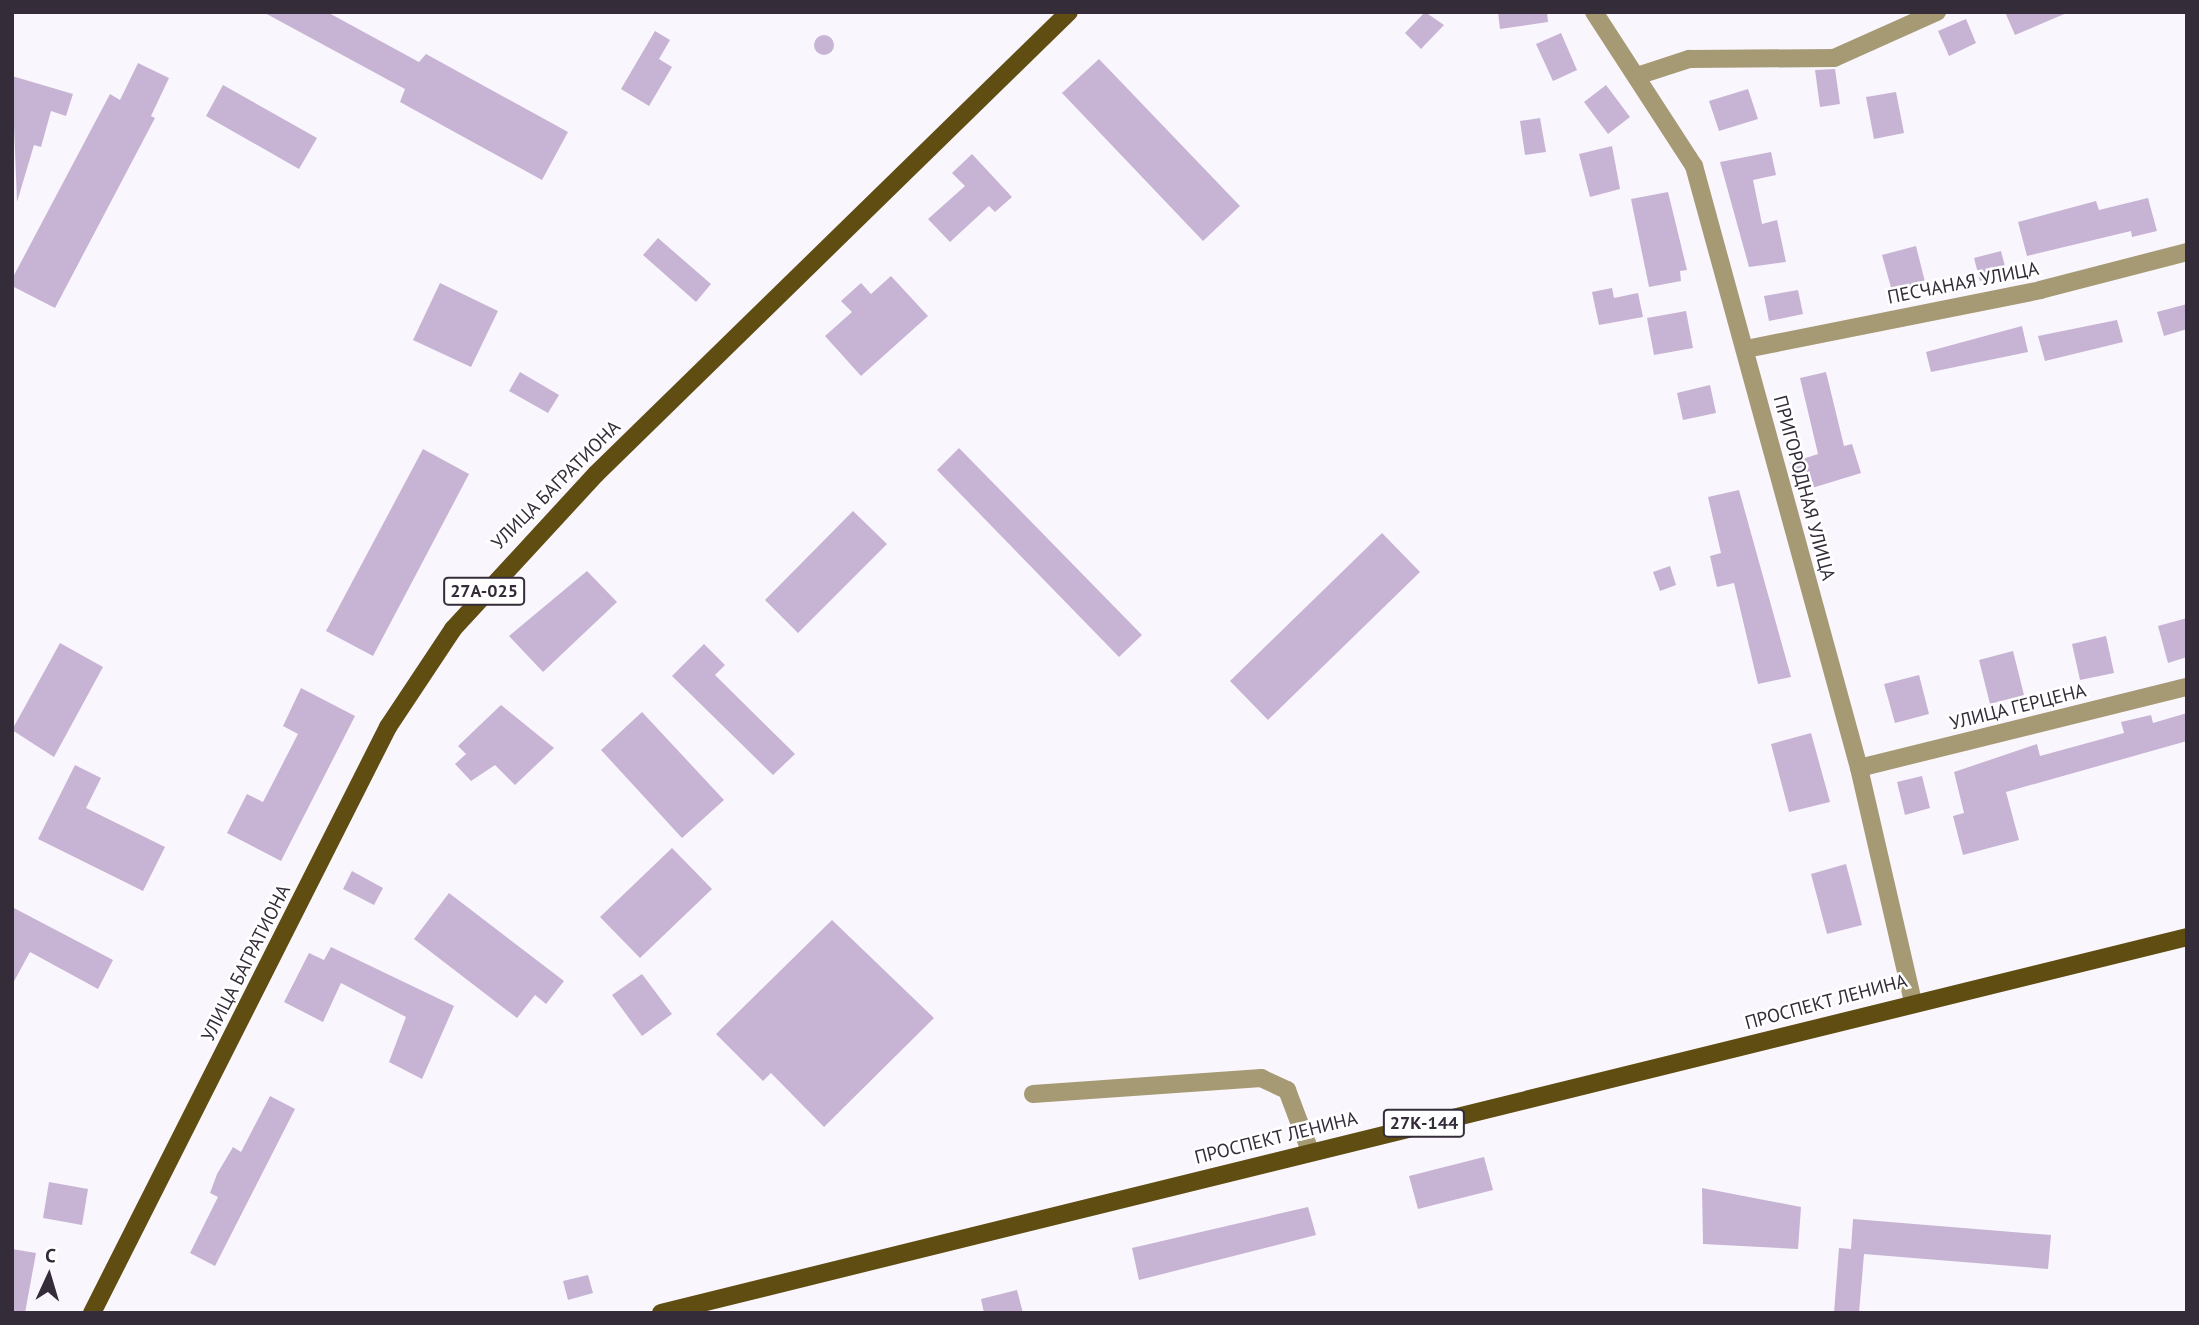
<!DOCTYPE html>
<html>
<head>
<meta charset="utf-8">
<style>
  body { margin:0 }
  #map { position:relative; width:2199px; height:1325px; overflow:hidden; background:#faf6fd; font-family:"PT Sans",sans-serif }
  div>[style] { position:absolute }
  .building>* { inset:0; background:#c7b4d4 }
  .round { border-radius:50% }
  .minor>* { height:18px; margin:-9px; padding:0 9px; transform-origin:9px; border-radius:9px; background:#a69a75 }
  .major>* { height:18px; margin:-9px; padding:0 9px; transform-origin:9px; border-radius:9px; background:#5f4d11 }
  span { translate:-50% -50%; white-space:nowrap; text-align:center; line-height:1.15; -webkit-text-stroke:5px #fff; paint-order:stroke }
  .shield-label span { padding:2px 5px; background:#fff; border:2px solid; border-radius:5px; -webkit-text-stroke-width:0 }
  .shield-label { font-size:18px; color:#342c39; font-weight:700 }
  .street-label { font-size:19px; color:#342c39 }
  .frame { position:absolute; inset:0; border:14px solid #342c39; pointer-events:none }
  .north { position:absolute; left:14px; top:1241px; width:70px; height:70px; -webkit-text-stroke:5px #fff; paint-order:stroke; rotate:4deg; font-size:19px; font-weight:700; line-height:28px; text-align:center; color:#342c39 }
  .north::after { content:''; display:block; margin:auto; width:24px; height:32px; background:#342c39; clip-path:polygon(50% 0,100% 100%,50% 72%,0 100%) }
</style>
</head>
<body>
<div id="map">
  <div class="building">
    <i style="clip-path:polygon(263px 12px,327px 12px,419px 62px,426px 54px,568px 132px,542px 180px,400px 102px,405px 89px)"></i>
    <i style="clip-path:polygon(1425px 12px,1444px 25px,1421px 49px,1405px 33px)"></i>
    <i style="clip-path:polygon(1498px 12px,1547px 12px,1548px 22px,1500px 29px)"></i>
    <i style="clip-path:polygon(2005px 12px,2069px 12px,2015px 35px)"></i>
    <i style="clip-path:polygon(1966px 19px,1976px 43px,1949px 56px,1938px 31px)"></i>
    <i style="clip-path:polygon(655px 31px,670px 40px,659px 59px,672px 67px,649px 106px,621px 89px)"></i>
    <i style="clip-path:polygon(1561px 33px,1577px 70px,1553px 81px,1536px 44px)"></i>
    <i class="round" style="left:814px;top:35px;width:20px;height:20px"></i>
    <i style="clip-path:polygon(1099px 59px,1240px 206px,1203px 241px,1062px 93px)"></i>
    <i style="clip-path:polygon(138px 63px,169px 78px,151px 116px,155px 118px,55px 308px,12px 286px,12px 279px,110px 94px,120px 100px)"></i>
    <i style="clip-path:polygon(1835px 69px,1840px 104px,1820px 107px,1815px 70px)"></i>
    <i style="clip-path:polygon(12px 76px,73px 94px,66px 116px,51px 111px,41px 147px,34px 145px,17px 202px)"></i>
    <i style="clip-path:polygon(223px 85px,317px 138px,299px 169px,206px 116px)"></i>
    <i style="clip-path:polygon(1606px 85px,1630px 117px,1608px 134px,1584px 102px)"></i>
    <i style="clip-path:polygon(1748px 89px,1758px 119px,1719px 131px,1709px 101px)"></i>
    <i style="clip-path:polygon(1896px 92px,1904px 133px,1874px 139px,1866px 97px)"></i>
    <i style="clip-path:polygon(1540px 118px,1546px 152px,1525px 155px,1520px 121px)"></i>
    <i style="clip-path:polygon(1612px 146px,1620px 189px,1590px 197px,1579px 154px)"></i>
    <i style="clip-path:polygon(1771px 152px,1776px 175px,1753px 180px,1762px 224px,1777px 220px,1786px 262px,1749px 267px,1720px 162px)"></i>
    <i style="clip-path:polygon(972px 154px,1012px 197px,995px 212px,989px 206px,950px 242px,928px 219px,965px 186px,952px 173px)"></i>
    <i style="clip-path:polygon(1668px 192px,1687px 270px,1680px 271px,1681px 281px,1649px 287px,1631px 199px)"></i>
    <i style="clip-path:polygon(2148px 198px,2157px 231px,2132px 237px,2131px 231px,2027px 256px,2018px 222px,2096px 201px,2099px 210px)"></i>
    <i style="clip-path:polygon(658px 238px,711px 284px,696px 302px,643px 255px)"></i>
    <i style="clip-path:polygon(1916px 246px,1925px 282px,1892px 291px,1882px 255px)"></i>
    <i style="clip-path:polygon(2001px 251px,2007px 274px,1980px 281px,1974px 258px)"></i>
    <i style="clip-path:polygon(891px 276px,928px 316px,861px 376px,825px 336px,852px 312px,841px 301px,861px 283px,871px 294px)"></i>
    <i style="clip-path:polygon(440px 283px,498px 311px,471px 367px,413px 340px)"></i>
    <i style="clip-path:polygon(1612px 288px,1614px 298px,1638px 293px,1643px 317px,1599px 325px,1592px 292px)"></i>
    <i style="clip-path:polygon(1798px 290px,1803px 314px,1769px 321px,1764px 296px)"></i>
    <i style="clip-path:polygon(2187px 304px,2187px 329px,2164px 336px,2157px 312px)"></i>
    <i style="clip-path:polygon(1686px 311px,1693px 348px,1654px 355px,1647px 318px)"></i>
    <i style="clip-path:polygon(2117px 320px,2123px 342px,2045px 361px,2038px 336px)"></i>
    <i style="clip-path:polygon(2022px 326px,2028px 352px,1931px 372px,1926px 352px)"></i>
    <i style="clip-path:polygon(520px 372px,559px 395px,548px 413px,509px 391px)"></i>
    <i style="clip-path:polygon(1826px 372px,1844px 446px,1852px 444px,1861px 473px,1799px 492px,1790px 463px,1818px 454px,1800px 378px)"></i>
    <i style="clip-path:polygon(1710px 385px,1716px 413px,1683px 420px,1677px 393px)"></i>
    <i style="clip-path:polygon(959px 448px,1142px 635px,1119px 657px,937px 470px)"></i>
    <i style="clip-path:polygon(423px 449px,469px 474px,373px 656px,326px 631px)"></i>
    <i style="clip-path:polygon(1739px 490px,1791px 677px,1758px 684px,1734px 583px,1717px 587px,1710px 556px,1721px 553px,1708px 497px)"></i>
    <i style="clip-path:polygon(853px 511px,887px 544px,798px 633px,765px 600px)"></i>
    <i style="clip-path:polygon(1382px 533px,1420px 572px,1268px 720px,1230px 681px)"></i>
    <i style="clip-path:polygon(1670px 566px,1676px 585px,1660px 591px,1653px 572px)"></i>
    <i style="clip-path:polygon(587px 571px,617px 602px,543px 672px,509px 636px)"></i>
    <i style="clip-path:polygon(2187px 618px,2187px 657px,2168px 663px,2158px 626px)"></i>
    <i style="clip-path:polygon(2106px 636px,2114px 673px,2080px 680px,2072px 644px)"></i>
    <i style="clip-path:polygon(60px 643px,103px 667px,54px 757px,12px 730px)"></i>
    <i style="clip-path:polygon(704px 644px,725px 665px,715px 675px,795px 754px,773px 775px,672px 676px)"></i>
    <i style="clip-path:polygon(2013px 651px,2024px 695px,1990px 704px,1979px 660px)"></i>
    <i style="clip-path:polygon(1919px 675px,1929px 714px,1895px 723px,1884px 684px)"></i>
    <i style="clip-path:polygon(301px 688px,355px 716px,281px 861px,227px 833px,247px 794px,263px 802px,298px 734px,283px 726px)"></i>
    <i style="clip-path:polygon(501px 705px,554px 748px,515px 785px,495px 765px,471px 781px,455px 764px,466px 754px,458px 746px)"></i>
    <i style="clip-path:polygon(642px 712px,724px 800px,682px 838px,601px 750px)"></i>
    <i style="clip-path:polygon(2187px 713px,2187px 741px,2006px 792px,2019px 840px,1963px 855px,1953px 816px,1964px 813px,1954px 772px,2037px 744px,2040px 756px,2124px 733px,2121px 722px,2151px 715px,2153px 723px)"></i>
    <i style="clip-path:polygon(1811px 733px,1830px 802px,1789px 812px,1771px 744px)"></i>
    <i style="clip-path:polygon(75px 765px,101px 778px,86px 808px,165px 847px,143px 891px,38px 839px)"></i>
    <i style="clip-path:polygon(1922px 776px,1930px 808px,1905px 815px,1897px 782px)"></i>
    <i style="clip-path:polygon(672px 848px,712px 889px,640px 958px,600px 917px)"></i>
    <i style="clip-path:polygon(1846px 864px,1862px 925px,1827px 934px,1811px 874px)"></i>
    <i style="clip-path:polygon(352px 871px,383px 888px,374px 905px,343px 889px)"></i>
    <i style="clip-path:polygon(449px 893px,564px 981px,546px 1004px,535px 995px,517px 1018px,414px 939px)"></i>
    <i style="clip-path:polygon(12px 907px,113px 960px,98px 989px,30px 952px,12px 985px)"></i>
    <i style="clip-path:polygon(832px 920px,934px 1018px,824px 1127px,771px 1073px,763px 1081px,716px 1034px)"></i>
    <i style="clip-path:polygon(331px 947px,454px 1006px,422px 1079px,389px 1062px,406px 1017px,341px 983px,323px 1022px,284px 1002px,309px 953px,324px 960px)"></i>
    <i style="clip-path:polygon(642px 974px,672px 1014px,642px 1036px,612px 995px)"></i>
    <i style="clip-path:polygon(270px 1096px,295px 1109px,215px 1266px,190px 1253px,218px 1197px,210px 1193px,217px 1174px,233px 1147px,241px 1152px)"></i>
    <i style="clip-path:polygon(1484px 1157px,1493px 1190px,1418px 1209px,1409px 1176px)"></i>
    <i style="clip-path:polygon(49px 1182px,88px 1189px,82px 1225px,43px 1218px)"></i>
    <i style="clip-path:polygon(1702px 1188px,1801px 1207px,1798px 1249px,1703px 1244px)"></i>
    <i style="clip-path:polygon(1308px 1207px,1316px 1235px,1139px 1280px,1132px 1248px)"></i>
    <i style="clip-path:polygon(1853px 1219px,2051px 1235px,2048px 1269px,1864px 1254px,1859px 1313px,1834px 1313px,1839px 1248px,1851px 1249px)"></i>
    <i style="clip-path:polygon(12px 1249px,36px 1253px,25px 1313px,12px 1313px)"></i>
    <i style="clip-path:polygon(588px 1275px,593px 1293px,568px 1300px,563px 1281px)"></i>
    <i style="clip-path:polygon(1017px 1290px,1023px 1313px,984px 1313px,981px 1299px)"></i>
  </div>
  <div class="minor">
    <i style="left:1594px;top:12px;width:184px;rotate:57deg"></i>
    <i style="left:1694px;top:166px;width:624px;rotate:74.67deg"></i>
    <i style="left:1859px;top:768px;width:239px;rotate:77deg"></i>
    <i style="left:1640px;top:75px;width:52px;rotate:-18.1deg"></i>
    <i style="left:1689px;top:59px;width:145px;rotate:-0.4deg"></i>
    <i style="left:1834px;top:58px;width:113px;rotate:-24.1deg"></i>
    <i style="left:1746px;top:349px;width:300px;rotate:-11.3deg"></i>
    <i style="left:2040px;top:290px;width:152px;rotate:-14.5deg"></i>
    <i style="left:1859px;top:768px;width:338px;rotate:-13.9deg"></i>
    <i style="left:1033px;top:1094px;width:229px;rotate:-4deg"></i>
    <i style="left:1261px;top:1078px;width:29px;rotate:25deg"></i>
    <i style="left:1287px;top:1090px;width:65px;rotate:69.3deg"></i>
  </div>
  <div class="major">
    <i style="left:92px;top:1313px;width:657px;rotate:-63.2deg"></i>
    <i style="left:388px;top:727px;width:118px;rotate:-56.4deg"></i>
    <i style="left:453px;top:629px;width:211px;rotate:-47.3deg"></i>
    <i style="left:596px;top:474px;width:661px;rotate:-44.33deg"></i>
    <i style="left:661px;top:1313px;width:1572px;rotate:-13.84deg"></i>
  </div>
  <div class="shield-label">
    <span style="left:484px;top:591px">27А-025</span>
    <span style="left:1424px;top:1123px">27К-144</span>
  </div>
  <div class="street-label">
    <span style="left:1963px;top:283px;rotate:-11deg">ПЕСЧАНАЯ УЛИЦА</span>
    <span style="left:556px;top:485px;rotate:-45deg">УЛИЦА БАГРАТИОНА</span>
    <span style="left:1804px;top:488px;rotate:75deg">ПРИГОРОДНАЯ УЛИЦА</span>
    <span style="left:2018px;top:707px;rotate:-14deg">УЛИЦА ГЕРЦЕНА</span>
    <span style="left:246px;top:963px;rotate:-63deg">УЛИЦА БАГРАТИОНА</span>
    <span style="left:1826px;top:1002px;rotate:-15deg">ПРОСПЕКТ ЛЕНИНА</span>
    <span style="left:1276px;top:1138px;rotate:-14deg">ПРОСПЕКТ ЛЕНИНА</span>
  </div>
  <div class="frame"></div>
  <div class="north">С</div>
</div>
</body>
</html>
